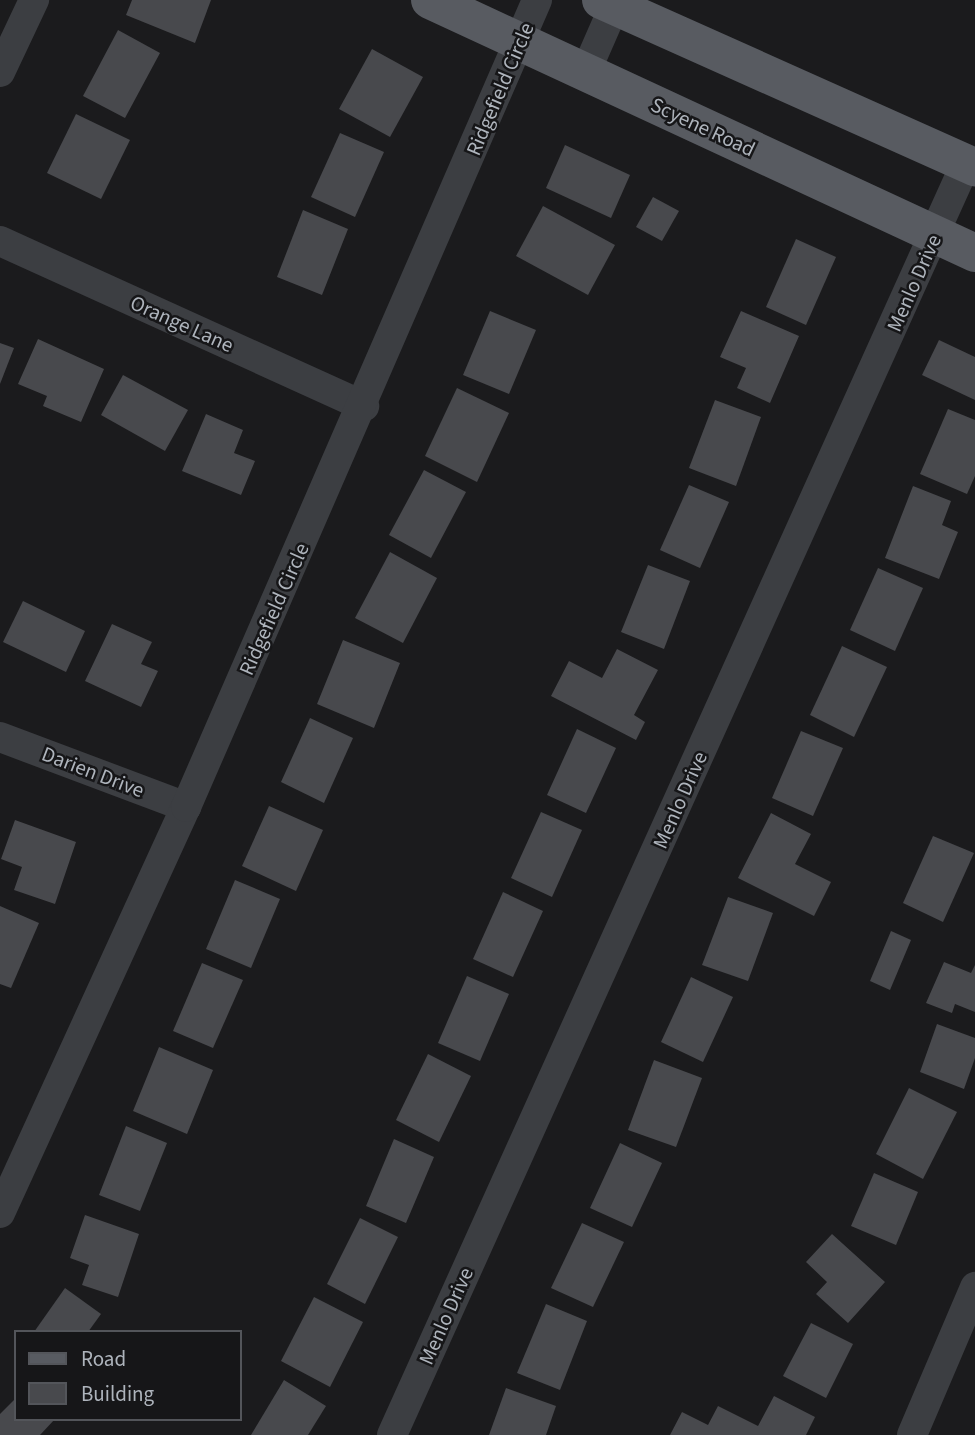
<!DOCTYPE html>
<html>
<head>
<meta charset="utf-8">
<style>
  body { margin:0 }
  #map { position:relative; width:975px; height:1435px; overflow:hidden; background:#1b1b1d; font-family:"Source Sans 3",sans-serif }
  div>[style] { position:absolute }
  .building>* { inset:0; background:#48494d }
  .street>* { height:30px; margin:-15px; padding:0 15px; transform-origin:15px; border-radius:15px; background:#3c3e42 }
  .primary>* { height:38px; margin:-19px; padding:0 19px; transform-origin:19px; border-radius:19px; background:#585b61 }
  span { translate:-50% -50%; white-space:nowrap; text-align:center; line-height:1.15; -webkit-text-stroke:5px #161618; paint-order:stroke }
  .street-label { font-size:21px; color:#aeb4bc }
  .legend { position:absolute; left:14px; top:1330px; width:228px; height:91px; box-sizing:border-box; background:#161618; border:2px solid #53555a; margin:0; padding:9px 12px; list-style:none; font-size:21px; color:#aeb4bc }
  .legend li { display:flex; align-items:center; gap:14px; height:35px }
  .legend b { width:35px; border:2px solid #53555a }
</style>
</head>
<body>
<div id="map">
  <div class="building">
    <i style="clip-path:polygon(132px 0,211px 0,195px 43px,126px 15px)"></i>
    <i style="clip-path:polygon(118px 30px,160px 53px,125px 118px,83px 96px)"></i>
    <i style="clip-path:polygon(372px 49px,423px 77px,390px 137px,339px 109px)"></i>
    <i style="clip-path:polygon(76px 114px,130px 140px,101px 199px,47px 173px)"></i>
    <i style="clip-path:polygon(340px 133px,384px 152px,355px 217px,311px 197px)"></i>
    <i style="clip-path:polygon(565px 145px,630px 175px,611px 218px,546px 188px)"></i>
    <i style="clip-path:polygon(653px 197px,679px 211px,662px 241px,636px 227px)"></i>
    <i style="clip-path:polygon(543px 206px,615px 245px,588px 295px,516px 256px)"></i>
    <i style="clip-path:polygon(303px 210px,348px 229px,322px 295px,277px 277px)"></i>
    <i style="clip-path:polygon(796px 239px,836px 257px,806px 325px,766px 307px)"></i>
    <i style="clip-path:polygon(490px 311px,536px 330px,509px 394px,463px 375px)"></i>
    <i style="clip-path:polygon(741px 311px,799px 336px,770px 403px,737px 388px,746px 368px,720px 357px)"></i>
    <i style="clip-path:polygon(38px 339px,104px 369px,81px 422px,43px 406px,47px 396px,18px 384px)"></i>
    <i style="clip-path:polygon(939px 340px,975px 357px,975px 400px,922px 375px)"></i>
    <i style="clip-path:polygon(0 343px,14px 348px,0 384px)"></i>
    <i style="clip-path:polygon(123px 375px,188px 410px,165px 451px,101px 415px)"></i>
    <i style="clip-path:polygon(457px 388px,509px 413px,477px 482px,425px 456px)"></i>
    <i style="clip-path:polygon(715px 400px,761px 417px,736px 486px,689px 468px)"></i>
    <i style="clip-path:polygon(948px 409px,975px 420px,975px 476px,967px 494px,920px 474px)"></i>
    <i style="clip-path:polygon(206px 414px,243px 430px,234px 453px,255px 461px,241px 495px,182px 471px)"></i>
    <i style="clip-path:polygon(424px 470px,466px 492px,431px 558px,389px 535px)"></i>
    <i style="clip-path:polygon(689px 485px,729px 502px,700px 568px,660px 550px)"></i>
    <i style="clip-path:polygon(913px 486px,951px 501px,942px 525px,958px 532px,939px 579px,885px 558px)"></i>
    <i style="clip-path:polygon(390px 552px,437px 578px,403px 643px,355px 618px)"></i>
    <i style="clip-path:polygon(648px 565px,690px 581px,664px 649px,621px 632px)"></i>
    <i style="clip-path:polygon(878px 568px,923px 588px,895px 651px,850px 630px)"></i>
    <i style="clip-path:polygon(23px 601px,85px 631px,66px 672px,3px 642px)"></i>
    <i style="clip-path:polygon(112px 624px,152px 642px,141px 664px,158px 671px,141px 707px,85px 681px)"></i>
    <i style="clip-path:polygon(343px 640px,400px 663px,374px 728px,317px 704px)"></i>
    <i style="clip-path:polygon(842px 646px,887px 667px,854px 737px,810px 715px)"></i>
    <i style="clip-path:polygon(617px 649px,658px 670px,634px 715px,645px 722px,636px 740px,551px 696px,569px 661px,602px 678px)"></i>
    <i style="clip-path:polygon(310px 718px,353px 738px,324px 803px,281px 782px)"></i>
    <i style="clip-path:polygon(577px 729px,616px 748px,586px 813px,547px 795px)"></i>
    <i style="clip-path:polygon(801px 731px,843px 748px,813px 816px,772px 798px)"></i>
    <i style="clip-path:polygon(269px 806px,323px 830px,296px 891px,242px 866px)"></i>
    <i style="clip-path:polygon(541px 812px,582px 830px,552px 897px,511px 878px)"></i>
    <i style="clip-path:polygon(771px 813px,811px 834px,795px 864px,831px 882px,814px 916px,738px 878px)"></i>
    <i style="clip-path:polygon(15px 820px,76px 842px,55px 904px,14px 890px,22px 867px,1px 859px)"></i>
    <i style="clip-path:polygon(933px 836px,974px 853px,943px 922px,903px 903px)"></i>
    <i style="clip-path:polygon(235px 880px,280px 899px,251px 968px,206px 949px)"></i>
    <i style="clip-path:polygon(503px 892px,543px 911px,513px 977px,473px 959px)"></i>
    <i style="clip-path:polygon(728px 897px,773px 913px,748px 981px,702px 965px)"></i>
    <i style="clip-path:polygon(0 906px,39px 923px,11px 988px,0 984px)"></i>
    <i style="clip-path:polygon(891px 931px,911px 940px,890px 990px,870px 981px)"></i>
    <i style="clip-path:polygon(944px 962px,971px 973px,975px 965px,975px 1012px,955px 1004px,952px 1013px,926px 1003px)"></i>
    <i style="clip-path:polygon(202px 963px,243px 980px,213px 1048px,173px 1031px)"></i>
    <i style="clip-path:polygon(467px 976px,509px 994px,480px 1061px,438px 1043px)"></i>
    <i style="clip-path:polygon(691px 977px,733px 997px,703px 1062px,661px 1042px)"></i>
    <i style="clip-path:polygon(937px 1024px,975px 1038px,975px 1058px,964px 1089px,920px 1072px)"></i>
    <i style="clip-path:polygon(159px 1047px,213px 1070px,187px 1134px,133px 1111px)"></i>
    <i style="clip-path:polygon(428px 1054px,471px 1076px,439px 1142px,396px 1120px)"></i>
    <i style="clip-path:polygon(654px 1060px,702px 1078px,676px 1147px,628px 1130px)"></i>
    <i style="clip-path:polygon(909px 1088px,957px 1112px,923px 1179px,876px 1154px)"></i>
    <i style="clip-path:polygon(126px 1126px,167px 1143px,140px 1211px,99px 1195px)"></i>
    <i style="clip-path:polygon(394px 1139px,434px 1157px,406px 1223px,366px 1206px)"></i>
    <i style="clip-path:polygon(620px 1143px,662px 1163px,632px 1227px,590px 1208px)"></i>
    <i style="clip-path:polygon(874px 1173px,918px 1192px,896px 1245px,851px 1226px)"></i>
    <i style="clip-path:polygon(85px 1215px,139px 1234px,118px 1297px,82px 1285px,89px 1265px,70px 1258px)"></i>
    <i style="clip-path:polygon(360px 1218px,398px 1237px,365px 1304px,327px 1284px)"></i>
    <i style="clip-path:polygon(582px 1223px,624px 1242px,593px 1307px,551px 1288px)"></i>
    <i style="clip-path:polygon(832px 1234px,885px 1282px,848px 1323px,816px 1294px,827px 1282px,806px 1262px)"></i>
    <i style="clip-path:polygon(65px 1288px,101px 1314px,88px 1332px,34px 1332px)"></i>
    <i style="clip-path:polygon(314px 1297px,363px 1322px,330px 1387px,281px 1361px)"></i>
    <i style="clip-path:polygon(546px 1304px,587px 1321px,560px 1390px,517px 1373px)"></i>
    <i style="clip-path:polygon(811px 1323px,853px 1344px,826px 1398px,783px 1376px)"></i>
    <i style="clip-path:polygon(284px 1380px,326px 1406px,308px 1435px,251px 1435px)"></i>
    <i style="clip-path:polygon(506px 1388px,556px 1406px,546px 1435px,489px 1435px)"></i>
    <i style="clip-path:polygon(774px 1396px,815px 1417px,806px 1435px,670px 1435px,682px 1412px,708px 1425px,718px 1406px,758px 1426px)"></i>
    <i style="clip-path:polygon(16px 1398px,16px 1419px,55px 1419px,40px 1435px,0 1435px,0 1414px)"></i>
  </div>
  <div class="street">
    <i style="left:586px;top:71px;width:77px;rotate:-66.4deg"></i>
    <i style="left:0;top:72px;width:80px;rotate:-64.7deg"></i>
    <i style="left:0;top:241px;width:400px;rotate:24.4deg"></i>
    <i style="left:0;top:737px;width:199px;rotate:20.6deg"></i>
    <i style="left:0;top:1213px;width:447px;rotate:-65.4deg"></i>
    <i style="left:186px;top:807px;width:880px;rotate:-66.49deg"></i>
    <i style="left:392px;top:1435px;width:1396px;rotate:-65.71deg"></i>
    <i style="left:912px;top:1435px;width:161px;rotate:-66.9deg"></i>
  </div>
  <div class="primary">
    <i style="left:430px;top:0;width:601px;rotate:24.9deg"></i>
    <i style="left:601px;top:0;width:410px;rotate:24.1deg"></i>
  </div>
  <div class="street-label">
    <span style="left:500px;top:89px;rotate:-67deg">Ridgefield Circle</span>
    <span style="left:703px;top:127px;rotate:25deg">Scyene Road</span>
    <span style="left:914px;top:283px;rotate:-66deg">Menlo Drive</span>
    <span style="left:182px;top:324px;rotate:24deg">Orange Lane</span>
    <span style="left:274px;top:609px;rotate:-66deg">Ridgefield Circle</span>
    <span style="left:93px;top:772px;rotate:21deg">Darien Drive</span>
    <span style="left:680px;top:800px;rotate:-66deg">Menlo Drive</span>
    <span style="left:446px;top:1316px;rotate:-66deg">Menlo Drive</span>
  </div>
  <ul class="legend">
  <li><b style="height:9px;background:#585b61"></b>Road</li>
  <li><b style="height:19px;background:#48494d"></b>Building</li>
  </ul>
</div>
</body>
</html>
